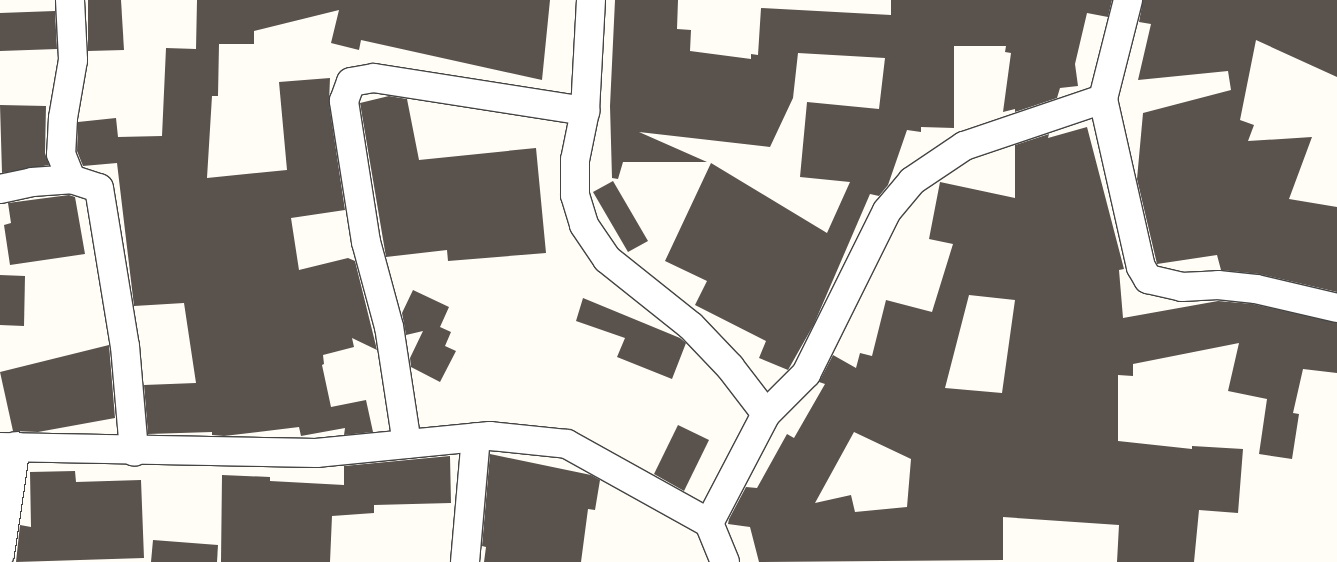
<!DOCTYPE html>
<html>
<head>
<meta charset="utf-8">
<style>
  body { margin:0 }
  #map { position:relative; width:1337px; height:562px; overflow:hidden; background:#fffdf5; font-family:Spectral,serif }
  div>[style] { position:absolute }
  .building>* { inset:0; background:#5a524d }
  .roads { filter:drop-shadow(1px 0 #444) drop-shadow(-1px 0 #444) drop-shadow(0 1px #444) drop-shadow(0 -1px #444) }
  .street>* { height:28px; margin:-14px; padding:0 14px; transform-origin:14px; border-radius:14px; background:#fff }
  span { translate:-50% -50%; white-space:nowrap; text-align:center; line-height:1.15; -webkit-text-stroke:5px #fff; paint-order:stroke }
</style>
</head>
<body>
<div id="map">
  <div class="building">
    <i style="clip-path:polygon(88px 0,121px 0,124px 50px,88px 51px)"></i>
    <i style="clip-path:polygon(197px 0,550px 0,542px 80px,361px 40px,359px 50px,331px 43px,339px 10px,254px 31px,254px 44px,219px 44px,218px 96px,212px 96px,207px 178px,287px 170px,279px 82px,330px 78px,329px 103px,345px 210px,291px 218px,299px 270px,348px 258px,355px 261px,377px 350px,352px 338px,354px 347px,323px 355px,324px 364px,322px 365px,331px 407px,366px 400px,373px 432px,344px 435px,345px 428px,301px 436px,299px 427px,224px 436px,212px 435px,212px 432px,148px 434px,144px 385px,196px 383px,184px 303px,134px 306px,117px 163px,83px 166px,77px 151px,78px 122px,116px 118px,118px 137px,162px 136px,166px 48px,196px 49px)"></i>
    <i style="clip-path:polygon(615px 0,678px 0,677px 29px,691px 30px,690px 51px,751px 59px,751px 54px,758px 55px,761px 8px,891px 15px,891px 0,1112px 0,1108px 17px,1087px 13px,1075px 64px,1078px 86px,1060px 88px,1057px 98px,1015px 112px,1015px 109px,1003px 112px,1011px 53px,1005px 52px,1006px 46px,954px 46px,954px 128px,921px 127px,921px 132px,907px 130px,888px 185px,879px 196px,870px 194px,814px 324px,788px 370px,759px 358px,766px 341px,695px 305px,707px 281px,665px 261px,711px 163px,827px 233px,850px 182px,800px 177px,807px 102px,879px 109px,885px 58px,798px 53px,793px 98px,770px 147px,639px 132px,707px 162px,623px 162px,618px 179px,612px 178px,610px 106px)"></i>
    <i style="clip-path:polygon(1143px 0,1337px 0,1337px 77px,1256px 40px,1240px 120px,1254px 125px,1248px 141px,1312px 137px,1289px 199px,1337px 207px,1337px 292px,1259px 274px,1221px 270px,1217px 255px,1157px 264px,1137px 179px,1143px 113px,1231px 90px,1228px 71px,1138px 80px,1151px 24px,1139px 22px)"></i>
    <i style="clip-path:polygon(55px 11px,57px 49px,0 51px,0 13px)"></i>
    <i style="clip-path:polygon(389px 96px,407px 99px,419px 160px,536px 148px,546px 253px,448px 261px,447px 250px,386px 257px,360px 103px)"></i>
    <i style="clip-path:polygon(0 105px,46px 106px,45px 153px,49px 165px,2px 173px)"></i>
    <i style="clip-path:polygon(evenodd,1087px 127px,1124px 269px,1119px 270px,1123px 318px,1218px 301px,1253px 304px,1337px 323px,1337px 373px,1303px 369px,1293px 413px,1299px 414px,1292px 459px,1259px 454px,1267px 399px,1228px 391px,1239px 343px,1133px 364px,1133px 376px,1118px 375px,1118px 441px,1192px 449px,1192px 446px,1243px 449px,1238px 513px,1199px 510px,1194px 562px,1117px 562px,1119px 525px,1003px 517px,1003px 560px,759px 562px,750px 527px,728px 524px,729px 519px,746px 487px,757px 488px,787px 434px,794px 438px,825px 384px,819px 382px,833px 355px,856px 368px,860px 353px,872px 356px,886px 300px,932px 312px,953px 244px,929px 239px,940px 182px,1015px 198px,1015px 145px,1049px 134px,1048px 138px,1087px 127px,969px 295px,1015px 300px,1002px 393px,945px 388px,969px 295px,1087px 127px,854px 432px,911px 459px,907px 507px,855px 512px,851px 495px,815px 503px,854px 432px)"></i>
    <i style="clip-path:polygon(613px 181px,648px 241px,628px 252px,593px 192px)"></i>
    <i style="clip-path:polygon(69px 195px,75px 197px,85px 254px,10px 265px,4px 225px,11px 223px,8px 203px)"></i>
    <i style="clip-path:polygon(0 275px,25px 276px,24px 326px,0 325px)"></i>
    <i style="clip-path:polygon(413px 290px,449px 307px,440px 327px,451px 332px,445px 346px,456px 351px,440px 382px,411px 367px,410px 358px,423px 331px,406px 335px,402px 313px)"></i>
    <i style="clip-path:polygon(583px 298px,680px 338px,686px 343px,672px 379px,617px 357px,625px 338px,576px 321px)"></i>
    <i style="clip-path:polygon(109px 345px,115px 418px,38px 432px,13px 431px,0 372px)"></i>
    <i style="clip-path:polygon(678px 425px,709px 440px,684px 491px,654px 474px)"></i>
    <i style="clip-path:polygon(490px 454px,591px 475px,600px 480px,595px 510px,588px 509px,581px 562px,484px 562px,486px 547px,482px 546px)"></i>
    <i style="clip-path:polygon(450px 456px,451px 503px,374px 505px,374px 513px,332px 516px,330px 562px,221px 562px,222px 475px,270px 477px,270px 481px,344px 485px,344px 466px)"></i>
    <i style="clip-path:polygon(75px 471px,76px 482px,141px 480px,144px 558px,16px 562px,20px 525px,31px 527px,30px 472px)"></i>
    <i style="clip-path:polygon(153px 540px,218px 545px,217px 562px,151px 562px)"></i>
  </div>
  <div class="roads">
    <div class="street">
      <i style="left:70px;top:0;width:60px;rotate:87.1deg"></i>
      <i style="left:73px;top:60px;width:59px;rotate:99.8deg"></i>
      <i style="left:63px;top:118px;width:36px;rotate:93deg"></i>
      <i style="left:61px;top:154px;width:27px;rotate:68deg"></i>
      <i style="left:71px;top:179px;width:29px;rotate:18deg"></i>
      <i style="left:99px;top:188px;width:160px;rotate:80.7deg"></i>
      <i style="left:125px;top:346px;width:106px;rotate:85.1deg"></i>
      <i style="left:591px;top:0;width:111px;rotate:93.1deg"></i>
      <i style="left:585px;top:111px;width:50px;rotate:101.5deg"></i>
      <i style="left:575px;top:160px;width:35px;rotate:90deg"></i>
      <i style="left:575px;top:195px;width:31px;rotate:73deg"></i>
      <i style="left:584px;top:225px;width:41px;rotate:55.9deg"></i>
      <i style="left:607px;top:259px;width:107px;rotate:38.6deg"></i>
      <i style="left:691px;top:326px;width:57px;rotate:46.4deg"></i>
      <i style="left:730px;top:367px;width:59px;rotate:52.5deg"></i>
      <i style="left:766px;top:414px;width:123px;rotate:117.6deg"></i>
      <i style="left:709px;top:523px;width:42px;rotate:67.7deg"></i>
      <i style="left:1128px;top:0;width:102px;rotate:104.2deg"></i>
      <i style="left:1103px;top:99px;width:172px;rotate:77.3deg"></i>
      <i style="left:1141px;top:267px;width:14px;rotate:60deg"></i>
      <i style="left:1148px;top:279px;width:35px;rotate:13deg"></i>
      <i style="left:1182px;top:287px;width:36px;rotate:-3deg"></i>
      <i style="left:1218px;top:285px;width:38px;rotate:6deg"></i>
      <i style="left:1256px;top:289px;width:83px;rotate:13.2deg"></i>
      <i style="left:0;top:189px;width:33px;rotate:-12deg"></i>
      <i style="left:32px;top:182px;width:39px;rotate:-4deg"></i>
      <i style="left:766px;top:414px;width:57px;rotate:-45deg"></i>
      <i style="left:806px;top:374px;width:182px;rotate:-63.6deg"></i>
      <i style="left:887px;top:211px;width:39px;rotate:-50deg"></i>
      <i style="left:912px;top:181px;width:63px;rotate:-33.9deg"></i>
      <i style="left:964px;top:146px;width:147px;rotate:-18.7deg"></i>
      <i style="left:407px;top:444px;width:118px;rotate:-98.7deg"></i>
      <i style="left:389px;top:327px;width:88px;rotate:-105.1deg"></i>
      <i style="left:366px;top:242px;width:143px;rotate:-98.9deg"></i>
      <i style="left:344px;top:101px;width:20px;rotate:-70deg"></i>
      <i style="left:351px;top:82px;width:23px;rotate:-10deg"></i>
      <i style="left:374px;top:78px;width:214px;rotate:8.9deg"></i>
      <i style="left:0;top:447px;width:316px;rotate:1.1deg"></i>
      <i style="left:316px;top:453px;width:175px;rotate:-5.6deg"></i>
      <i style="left:490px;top:436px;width:77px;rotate:5.9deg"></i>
      <i style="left:567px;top:444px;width:162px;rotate:29.1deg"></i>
      <i style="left:0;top:554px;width:109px;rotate:-81.6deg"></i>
      <i style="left:465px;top:562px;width:125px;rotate:-85deg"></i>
    </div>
  </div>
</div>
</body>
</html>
